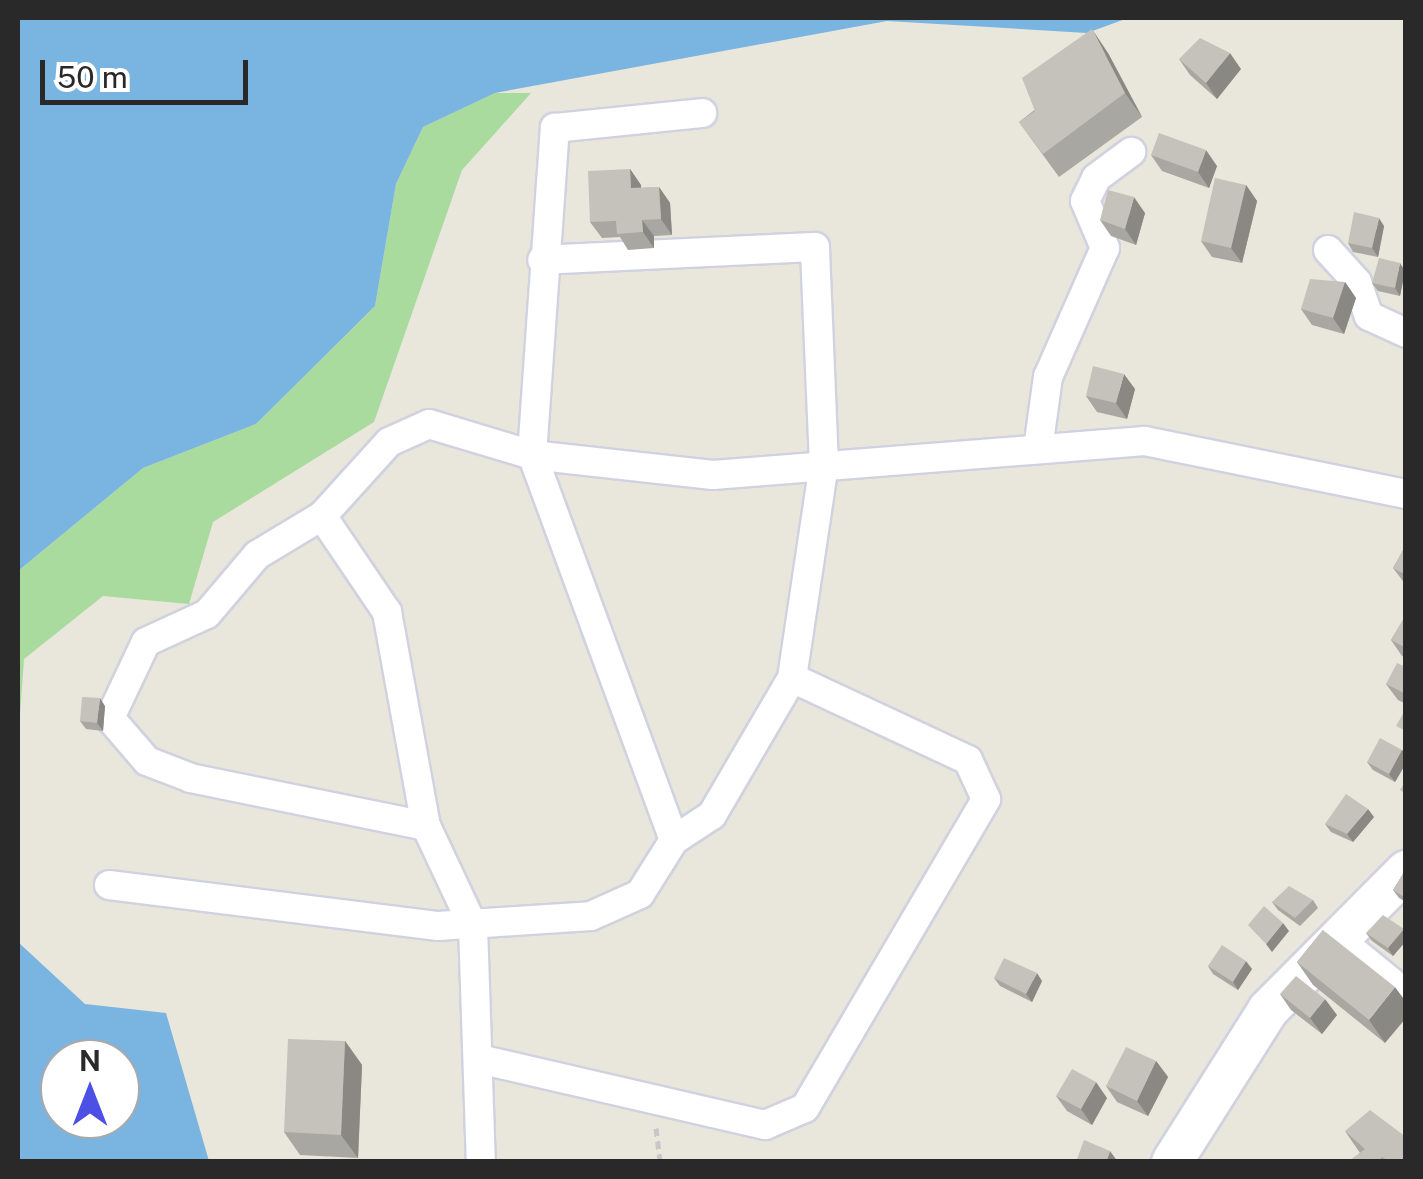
<!DOCTYPE html>
<html>
<head>
<meta charset="utf-8">
<style>
  body { margin:0 }
  #map { position:relative; width:1423px; height:1179px; overflow:hidden; background:#e9e6dc; font-family:"Public Sans",sans-serif }
  div>[style] { position:absolute }
  .green>* { inset:0; background:#a9da9e }
  .water>* { inset:0; background:#7ab4e1 }
  .path>* { height:5px; margin-top:-2.5px; transform-origin:0; background:repeating-linear-gradient(90deg,#c7c7c7 0 8px,transparent 0 13px) }
  .roads { filter:drop-shadow(2px 0 #d1d2e0) drop-shadow(-2px 0 #d1d2e0) drop-shadow(0 2px #d1d2e0) drop-shadow(0 -2px #d1d2e0) }
  .street>* { height:28px; margin:-14px; padding:0 14px; transform-origin:14px; border-radius:14px; background:#fff }
  .secondary>* { height:40px; margin:-20px; padding:0 20px; transform-origin:20px; border-radius:20px; background:#fff }
  .wall>* { inset:0; background:#a9a7a1 }
  .shaded-wall>* { inset:0; background:#8a8883 }
  .building>* { inset:0; background:#c5c2bb }
  span { translate:-50% -50%; white-space:nowrap; text-align:center; line-height:1.15; -webkit-text-stroke:9px #fff; paint-order:stroke }
  .frame { position:absolute; inset:0; border:20px solid #292929; pointer-events:none }
  .north { position:absolute; left:40px; top:1039px; width:100px; height:100px; box-sizing:border-box; background:#fff; border:2px solid #a9a9a9; border-radius:50%; rotate:0deg; font-size:28px; font-weight:700; line-height:40px; text-align:center; color:#292929 }
  .north::after { content:''; display:block; margin:auto; width:35px; height:45px; background:#4d50e5; clip-path:polygon(50% 0,100% 100%,50% 72%,0 100%) }
  .scale { position:absolute; left:40px; top:60px; width:208px; height:45px; box-sizing:border-box; border:5px solid #292929; border-top:0; padding-left:12px; font-size:30px; line-height:35px; white-space:nowrap; color:#292929; -webkit-text-stroke:8px #fff; paint-order:stroke }
</style>
</head>
<body>
<div id="map">
  <div class="green">
    <i style="clip-path:polygon(495px 93px,531px 93px,462px 170px,374px 422px,213px 522px,189px 604px,103px 596px,24px 659px,18px 743px,18px 571px,143px 468px,256px 424px,375px 306px,396px 184px,423px 127px)"></i>
  </div>
  <div class="water">
    <i style="clip-path:polygon(18px 18px,1128px 18px,1087px 33px,887px 21px,495px 93px,423px 127px,396px 184px,375px 306px,256px 424px,143px 468px,18px 571px)"></i>
    <i style="clip-path:polygon(evenodd,18px 942px,85px 1004px,166px 1013px,209px 1161px,18px 1161px,18px 942px,60px 1059px,120px 1059px,120px 1119px,60px 1119px,60px 1059px)"></i>
  </div>
  <div class="path">
    <i style="left:656px;top:1128px;width:34px;rotate:83deg"></i>
  </div>
  <div class="roads">
    <div class="street">
      <i style="left:1328px;top:250px;width:43px;rotate:47.8deg"></i>
      <i style="left:1357px;top:282px;width:36px;rotate:71deg"></i>
      <i style="left:1369px;top:316px;width:41px;rotate:24.7deg"></i>
      <i style="left:1038px;top:449px;width:73px;rotate:-82.1deg"></i>
      <i style="left:1048px;top:377px;width:141px;rotate:-66.2deg"></i>
      <i style="left:1105px;top:248px;width:51px;rotate:-113.1deg"></i>
      <i style="left:1085px;top:201px;width:25px;rotate:-64deg"></i>
      <i style="left:1096px;top:178px;width:44px;rotate:-36.6deg"></i>
      <i style="left:322px;top:516px;width:116px;rotate:55.9deg"></i>
      <i style="left:387px;top:612px;width:218px;rotate:79.7deg"></i>
      <i style="left:426px;top:826px;width:110px;rotate:64.8deg"></i>
      <i style="left:473px;top:926px;width:236px;rotate:88.1deg"></i>
      <i style="left:426px;top:826px;width:240px;rotate:-168.5deg"></i>
      <i style="left:191px;top:778px;width:47px;rotate:-158.9deg"></i>
      <i style="left:147px;top:761px;width:57px;rotate:-130.7deg"></i>
      <i style="left:110px;top:718px;width:84px;rotate:-64.7deg"></i>
      <i style="left:146px;top:642px;width:67px;rotate:-24.7deg"></i>
      <i style="left:207px;top:614px;width:77px;rotate:-49.7deg"></i>
      <i style="left:257px;top:555px;width:76px;rotate:-31deg"></i>
      <i style="left:322px;top:516px;width:100px;rotate:-47.8deg"></i>
      <i style="left:389px;top:442px;width:44px;rotate:-24.2deg"></i>
      <i style="left:429px;top:424px;width:108px;rotate:16.8deg"></i>
      <i style="left:532px;top:455px;width:182px;rotate:6.3deg"></i>
      <i style="left:713px;top:475px;width:433px;rotate:-4.5deg"></i>
      <i style="left:1145px;top:441px;width:266px;rotate:11.5deg"></i>
      <i style="left:674px;top:840px;width:410px;rotate:-110.2deg"></i>
      <i style="left:532px;top:455px;width:328px;rotate:-86deg"></i>
      <i style="left:555px;top:128px;width:148px;rotate:-5.8deg"></i>
      <i style="left:109px;top:885px;width:332px;rotate:7.1deg"></i>
      <i style="left:438px;top:926px;width:153px;rotate:-3.7deg"></i>
      <i style="left:591px;top:916px;width:54px;rotate:-24.2deg"></i>
      <i style="left:640px;top:894px;width:64px;rotate:-57.8deg"></i>
      <i style="left:674px;top:840px;width:45px;rotate:-33.3deg"></i>
      <i style="left:712px;top:815px;width:159px;rotate:-59.7deg"></i>
      <i style="left:792px;top:678px;width:215px;rotate:-81.5deg"></i>
      <i style="left:824px;top:465px;width:218px;rotate:-92.4deg"></i>
      <i style="left:815px;top:247px;width:273px;rotate:177.3deg"></i>
      <i style="left:1335px;top:936px;width:92px;rotate:39.2deg"></i>
      <i style="left:479px;top:1059px;width:294px;rotate:13deg"></i>
      <i style="left:765px;top:1125px;width:43px;rotate:-23deg"></i>
      <i style="left:805px;top:1108px;width:358px;rotate:-59.6deg"></i>
      <i style="left:986px;top:799px;width:43px;rotate:-114.8deg"></i>
      <i style="left:968px;top:760px;width:194px;rotate:-155deg"></i>
    </div>
    <div class="secondary">
      <i style="left:1172px;top:1162px;width:180px;rotate:-57.7deg"></i>
      <i style="left:1268px;top:1010px;width:196px;rotate:-45.2deg"></i>
    </div>
  </div>
  <div class="wall">
    <i style="clip-path:polygon(1108px 53px,1142px 117px,1059px 177px,1019px 122px)"></i>
    <i style="clip-path:polygon(1179px 59px,1241px 69px,1217px 99px,1190px 75px)"></i>
    <i style="clip-path:polygon(1151px 155px,1217px 166px,1209px 188px,1162px 171px)"></i>
    <i style="clip-path:polygon(630px 169px,641px 185px,641px 188px,659px 187px,670px 203px,672px 235px,654px 236px,654px 248px,628px 250px,620px 237px,602px 238px,590px 222px)"></i>
    <i style="clip-path:polygon(1246px 185px,1257px 201px,1242px 263px,1212px 257px,1201px 241px)"></i>
    <i style="clip-path:polygon(1145px 213px,1136px 245px,1111px 236px,1100px 220px)"></i>
    <i style="clip-path:polygon(1384px 226px,1378px 257px,1353px 252px,1348px 243px)"></i>
    <i style="clip-path:polygon(1405px 271px,1400px 296px,1378px 291px,1372px 283px)"></i>
    <i style="clip-path:polygon(1345px 282px,1356px 298px,1344px 334px,1312px 325px,1301px 309px)"></i>
    <i style="clip-path:polygon(1135px 389px,1127px 419px,1097px 412px,1086px 396px)"></i>
    <i style="clip-path:polygon(1406px 545px,1406px 585px,1393px 568px)"></i>
    <i style="clip-path:polygon(1406px 615px,1406px 658px,1402px 656px,1391px 640px)"></i>
    <i style="clip-path:polygon(1406px 667px,1406px 704px,1398px 700px,1386px 684px)"></i>
    <i style="clip-path:polygon(105px 706px,103px 731px,86px 729px,80px 721px)"></i>
    <i style="clip-path:polygon(1402px 750px,1406px 755px,1406px 763px,1395px 782px,1373px 770px,1367px 762px)"></i>
    <i style="clip-path:polygon(1374px 817px,1353px 842px,1331px 832px,1325px 824px)"></i>
    <i style="clip-path:polygon(1406px 869px,1406px 902px,1399px 898px,1393px 890px)"></i>
    <i style="clip-path:polygon(1313px 900px,1318px 908px,1300px 926px,1278px 910px,1272px 902px)"></i>
    <i style="clip-path:polygon(1404px 929px,1406px 932px,1406px 941px,1393px 956px,1372px 941px,1366px 933px)"></i>
    <i style="clip-path:polygon(1323px 930px,1385px 1043px,1313px 985px,1297px 962px)"></i>
    <i style="clip-path:polygon(1208px 966px,1252px 969px,1238px 990px,1213px 974px)"></i>
    <i style="clip-path:polygon(994px 978px,1042px 981px,1032px 1002px,1000px 986px)"></i>
    <i style="clip-path:polygon(1280px 994px,1337px 1015px,1322px 1034px,1291px 1010px)"></i>
    <i style="clip-path:polygon(345px 1041px,362px 1065px,358px 1158px,300px 1155px,284px 1132px)"></i>
    <i style="clip-path:polygon(1156px 1061px,1168px 1077px,1148px 1116px,1117px 1102px,1106px 1086px)"></i>
    <i style="clip-path:polygon(1056px 1096px,1107px 1098px,1092px 1125px,1067px 1111px)"></i>
    <i style="clip-path:polygon(1345px 1131px,1406px 1162px,1348px 1162px,1360px 1153px)"></i>
  </div>
  <div class="shaded-wall">
    <i style="clip-path:polygon(1092px 29px,1108px 53px,1142px 117px,1125px 93px)"></i>
    <i style="clip-path:polygon(1230px 53px,1241px 69px,1217px 99px,1206px 83px)"></i>
    <i style="clip-path:polygon(1206px 150px,1217px 166px,1209px 188px,1198px 172px)"></i>
    <i style="clip-path:polygon(630px 169px,641px 185px,642px 204px,631px 188px)"></i>
    <i style="clip-path:polygon(1246px 185px,1257px 201px,1242px 263px,1231px 248px)"></i>
    <i style="clip-path:polygon(659px 187px,670px 203px,672px 235px,661px 219px)"></i>
    <i style="clip-path:polygon(1134px 197px,1145px 213px,1136px 245px,1125px 229px)"></i>
    <i style="clip-path:polygon(1379px 218px,1384px 226px,1378px 257px,1372px 248px)"></i>
    <i style="clip-path:polygon(642px 220px,654px 236px,654px 248px,643px 232px)"></i>
    <i style="clip-path:polygon(1400px 263px,1405px 271px,1400px 296px,1395px 288px)"></i>
    <i style="clip-path:polygon(1345px 282px,1356px 298px,1344px 334px,1333px 318px)"></i>
    <i style="clip-path:polygon(1124px 374px,1135px 389px,1127px 419px,1116px 403px)"></i>
    <i style="clip-path:polygon(100px 698px,105px 706px,103px 731px,97px 723px)"></i>
    <i style="clip-path:polygon(1402px 750px,1406px 755px,1406px 763px,1395px 782px,1389px 774px)"></i>
    <i style="clip-path:polygon(1368px 809px,1374px 817px,1353px 842px,1347px 834px)"></i>
    <i style="clip-path:polygon(1283px 923px,1289px 931px,1272px 952px,1266px 944px)"></i>
    <i style="clip-path:polygon(1404px 929px,1406px 932px,1406px 941px,1393px 956px,1388px 948px)"></i>
    <i style="clip-path:polygon(1246px 961px,1252px 969px,1238px 990px,1233px 982px)"></i>
    <i style="clip-path:polygon(1037px 973px,1042px 981px,1032px 1002px,1026px 994px)"></i>
    <i style="clip-path:polygon(1395px 987px,1406px 1002px,1406px 1018px,1385px 1043px,1369px 1020px)"></i>
    <i style="clip-path:polygon(1325px 999px,1337px 1015px,1322px 1034px,1310px 1018px)"></i>
    <i style="clip-path:polygon(345px 1041px,362px 1065px,358px 1158px,341px 1135px)"></i>
    <i style="clip-path:polygon(1156px 1061px,1168px 1077px,1148px 1116px,1137px 1101px)"></i>
    <i style="clip-path:polygon(1096px 1082px,1107px 1098px,1092px 1125px,1081px 1109px)"></i>
    <i style="clip-path:polygon(1110px 1151px,1118px 1162px,1106px 1162px)"></i>
  </div>
  <div class="building">
    <i style="clip-path:polygon(1092px 29px,1125px 93px,1043px 154px,1019px 122px,1035px 111px,1022px 78px)"></i>
    <i style="clip-path:polygon(1200px 38px,1230px 53px,1206px 83px,1179px 59px)"></i>
    <i style="clip-path:polygon(1159px 133px,1206px 150px,1198px 172px,1151px 155px)"></i>
    <i style="clip-path:polygon(630px 169px,631px 188px,659px 187px,661px 219px,642px 220px,643px 232px,617px 234px,616px 221px,590px 222px,588px 171px)"></i>
    <i style="clip-path:polygon(1215px 178px,1246px 185px,1231px 248px,1201px 241px)"></i>
    <i style="clip-path:polygon(1108px 190px,1134px 197px,1125px 229px,1100px 220px)"></i>
    <i style="clip-path:polygon(1354px 212px,1379px 218px,1372px 248px,1348px 243px)"></i>
    <i style="clip-path:polygon(1379px 258px,1400px 263px,1395px 288px,1372px 283px)"></i>
    <i style="clip-path:polygon(1310px 279px,1345px 282px,1333px 318px,1301px 309px)"></i>
    <i style="clip-path:polygon(1093px 366px,1124px 374px,1116px 403px,1086px 396px)"></i>
    <i style="clip-path:polygon(1406px 545px,1406px 575px,1393px 568px)"></i>
    <i style="clip-path:polygon(1406px 615px,1406px 648px,1391px 640px)"></i>
    <i style="clip-path:polygon(1397px 663px,1406px 667px,1406px 694px,1386px 684px)"></i>
    <i style="clip-path:polygon(82px 697px,100px 698px,97px 723px,80px 721px)"></i>
    <i style="clip-path:polygon(1404px 712px,1406px 712px,1406px 731px,1396px 726px)"></i>
    <i style="clip-path:polygon(1380px 738px,1402px 750px,1389px 774px,1367px 762px)"></i>
    <i style="clip-path:polygon(1406px 780px,1406px 794px,1400px 790px)"></i>
    <i style="clip-path:polygon(1346px 794px,1368px 809px,1347px 834px,1325px 824px)"></i>
    <i style="clip-path:polygon(1406px 869px,1406px 898px,1393px 890px)"></i>
    <i style="clip-path:polygon(1289px 886px,1313px 900px,1295px 918px,1272px 902px)"></i>
    <i style="clip-path:polygon(1264px 906px,1283px 923px,1266px 944px,1248px 925px)"></i>
    <i style="clip-path:polygon(1383px 915px,1404px 929px,1388px 948px,1366px 933px)"></i>
    <i style="clip-path:polygon(1323px 930px,1395px 987px,1369px 1020px,1297px 962px)"></i>
    <i style="clip-path:polygon(1222px 945px,1246px 961px,1233px 982px,1208px 966px)"></i>
    <i style="clip-path:polygon(1004px 958px,1037px 973px,1026px 994px,994px 978px)"></i>
    <i style="clip-path:polygon(1296px 976px,1325px 999px,1310px 1018px,1280px 994px)"></i>
    <i style="clip-path:polygon(288px 1039px,345px 1041px,341px 1135px,284px 1132px)"></i>
    <i style="clip-path:polygon(1126px 1047px,1156px 1061px,1137px 1101px,1106px 1086px)"></i>
    <i style="clip-path:polygon(1072px 1069px,1096px 1082px,1081px 1109px,1056px 1096px)"></i>
    <i style="clip-path:polygon(1370px 1110px,1406px 1137px,1406px 1162px,1391px 1162px,1382px 1157px,1377px 1162px,1348px 1162px,1365px 1149px,1345px 1131px)"></i>
    <i style="clip-path:polygon(1084px 1140px,1110px 1151px,1106px 1162px,1076px 1162px)"></i>
  </div>
  <div class="frame"></div>
  <div class="north">N</div>
  <div class="scale">50 m</div>
</div>
</body>
</html>
